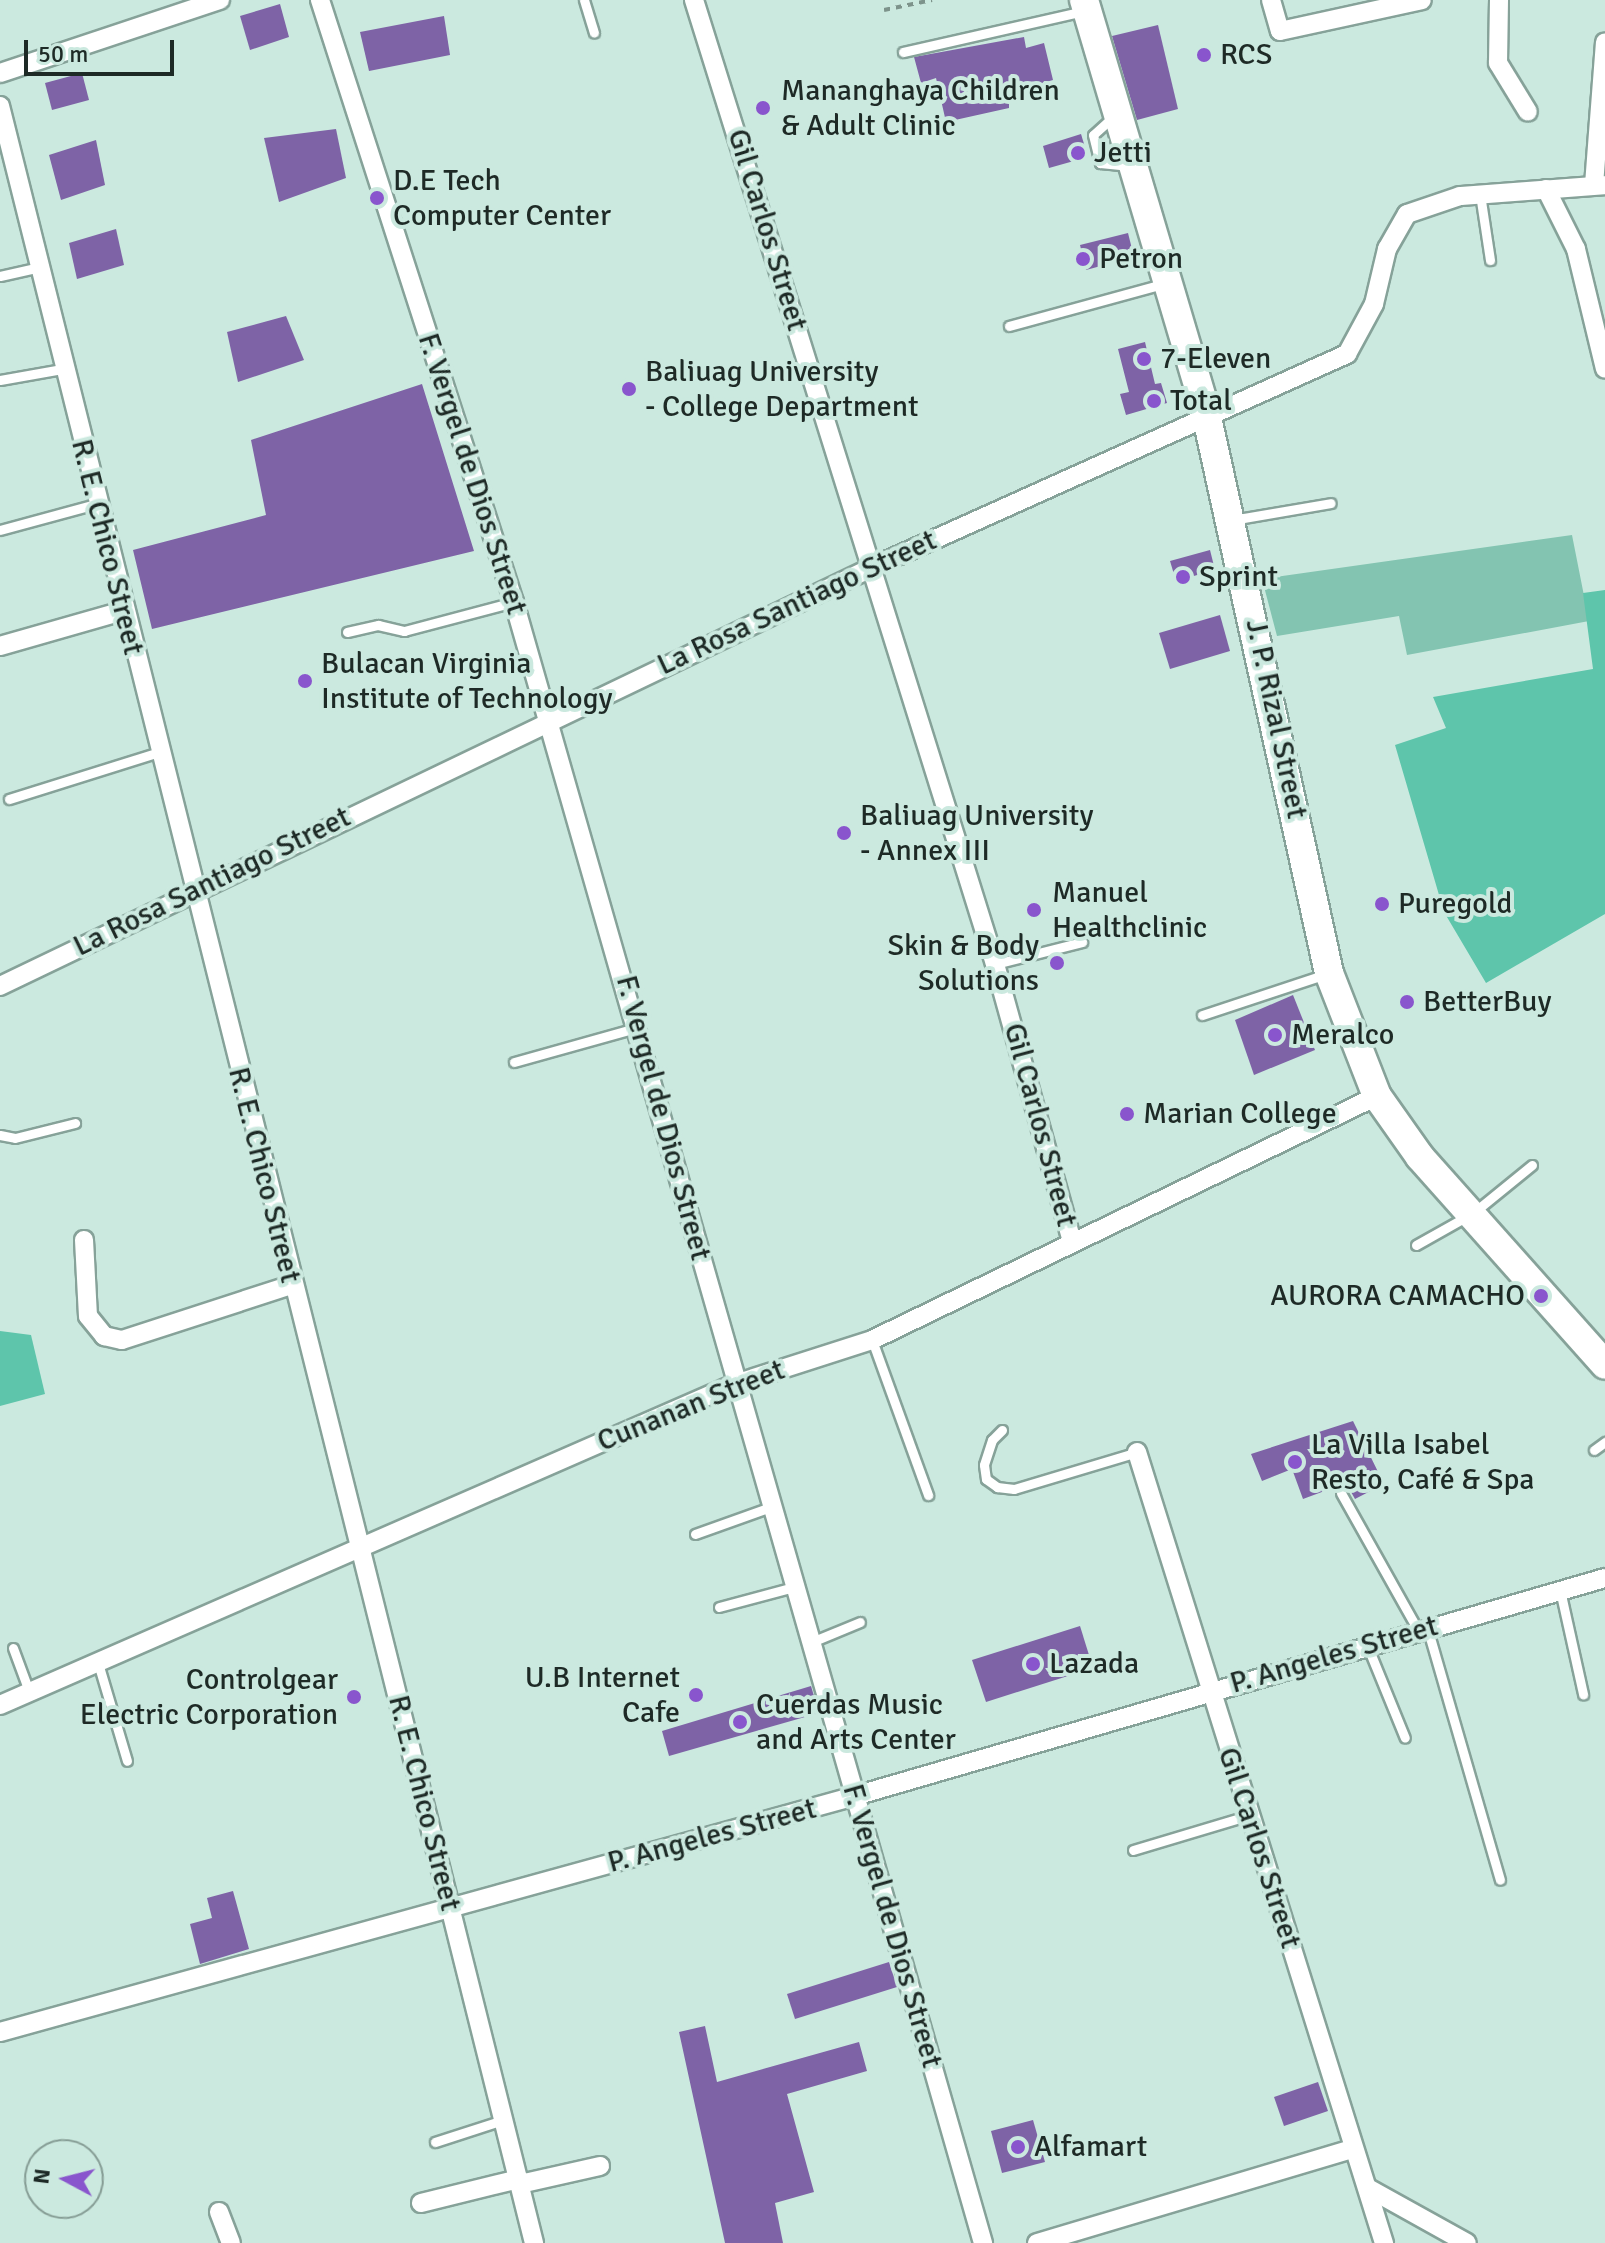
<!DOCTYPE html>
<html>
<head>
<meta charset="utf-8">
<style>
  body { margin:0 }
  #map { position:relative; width:1605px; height:2243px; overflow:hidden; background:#cbe9df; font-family:Signika,sans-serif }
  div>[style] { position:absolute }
  .green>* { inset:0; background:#83c4b1 }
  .forest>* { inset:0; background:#5ec5ab }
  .building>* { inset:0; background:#7e63a6 }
  .path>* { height:4px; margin-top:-2px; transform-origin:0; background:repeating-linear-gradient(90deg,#7d938b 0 6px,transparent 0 12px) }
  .roads { filter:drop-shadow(2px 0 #86a299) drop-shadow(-2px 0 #86a299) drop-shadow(0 2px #86a299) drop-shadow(0 -2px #86a299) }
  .lane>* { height:9px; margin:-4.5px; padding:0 4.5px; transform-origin:4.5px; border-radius:4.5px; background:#fff }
  .street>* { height:18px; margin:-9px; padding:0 9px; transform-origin:9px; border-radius:9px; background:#fff }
  .primary>* { height:28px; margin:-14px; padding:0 14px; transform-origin:14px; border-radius:14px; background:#fff }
  .dots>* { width:22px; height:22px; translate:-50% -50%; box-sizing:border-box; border:4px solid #cbe9df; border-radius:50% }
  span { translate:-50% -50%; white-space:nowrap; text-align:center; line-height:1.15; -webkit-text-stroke:8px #cbe9df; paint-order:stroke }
  .poi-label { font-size:30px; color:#1e2a26 }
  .left { translate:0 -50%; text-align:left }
  .right { translate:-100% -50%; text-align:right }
  .street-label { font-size:30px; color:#1e2a26 }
  .north { position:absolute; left:24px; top:2139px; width:80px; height:80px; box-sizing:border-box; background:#cbe9df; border:2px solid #869d95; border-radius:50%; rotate:277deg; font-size:22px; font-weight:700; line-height:32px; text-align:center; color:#1e2a26 }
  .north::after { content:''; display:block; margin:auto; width:28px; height:36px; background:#8955cd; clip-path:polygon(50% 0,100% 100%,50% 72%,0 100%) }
  .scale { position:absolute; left:24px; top:40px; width:150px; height:36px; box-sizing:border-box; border:4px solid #1e2a26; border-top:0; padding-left:10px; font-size:24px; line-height:28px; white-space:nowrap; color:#1e2a26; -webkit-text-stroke:6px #cbe9df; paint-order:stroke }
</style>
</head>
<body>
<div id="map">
  <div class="green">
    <i style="clip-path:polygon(1572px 535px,1589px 621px,1407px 655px,1399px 616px,1277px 636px,1262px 579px)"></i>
  </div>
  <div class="forest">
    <i style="clip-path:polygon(1605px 590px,1605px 914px,1486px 983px,1444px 912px,1395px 745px,1446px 728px,1433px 697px,1593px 669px,1583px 593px)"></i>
    <i style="clip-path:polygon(0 1331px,31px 1335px,45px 1394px,0 1406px)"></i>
  </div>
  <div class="building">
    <i style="clip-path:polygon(280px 4px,289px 37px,250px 50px,240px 16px)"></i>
    <i style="clip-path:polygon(444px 16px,450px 55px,369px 71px,360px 32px)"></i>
    <i style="clip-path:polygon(1158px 25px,1178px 109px,1137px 120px,1112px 36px)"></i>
    <i style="clip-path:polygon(1024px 37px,1026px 48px,1044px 43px,1053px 80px,1039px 84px,1042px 94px,1009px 102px,1009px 108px,946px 122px,936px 78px,921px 83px,914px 57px)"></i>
    <i style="clip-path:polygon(82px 73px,89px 100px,52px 110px,45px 83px)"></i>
    <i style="clip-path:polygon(336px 129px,346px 178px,279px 202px,264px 138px)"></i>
    <i style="clip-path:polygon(1081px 134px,1088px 157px,1049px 168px,1043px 146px)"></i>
    <i style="clip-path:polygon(96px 140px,105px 185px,61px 200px,49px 155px)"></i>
    <i style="clip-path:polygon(116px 229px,124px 265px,77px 279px,69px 243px)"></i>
    <i style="clip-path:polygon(1128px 233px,1134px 257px,1086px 270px,1080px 245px)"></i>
    <i style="clip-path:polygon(286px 316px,304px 360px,238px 382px,227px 332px)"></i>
    <i style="clip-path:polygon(1145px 342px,1155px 384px,1161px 383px,1167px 403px,1126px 415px,1120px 394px,1129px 392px,1118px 349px)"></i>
    <i style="clip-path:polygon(422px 384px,474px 551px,152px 629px,133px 550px,266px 515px,251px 440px)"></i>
    <i style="clip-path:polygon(1210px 550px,1215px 570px,1176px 581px,1170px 561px)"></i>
    <i style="clip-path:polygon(1220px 615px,1230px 651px,1170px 669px,1159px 633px)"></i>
    <i style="clip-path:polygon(1293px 995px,1315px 1050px,1254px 1075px,1235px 1020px)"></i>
    <i style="clip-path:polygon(1353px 1421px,1384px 1484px,1355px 1499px,1346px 1483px,1303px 1499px,1292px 1469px,1262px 1481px,1251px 1454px)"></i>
    <i style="clip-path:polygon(1080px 1626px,1093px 1668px,986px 1702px,972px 1660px)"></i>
    <i style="clip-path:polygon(811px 1686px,819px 1713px,669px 1756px,662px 1731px)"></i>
    <i style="clip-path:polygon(233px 1891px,249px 1949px,200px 1964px,190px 1924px,212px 1918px,207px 1898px)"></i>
    <i style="clip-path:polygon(889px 1962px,897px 1987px,795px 2019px,787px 1994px)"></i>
    <i style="clip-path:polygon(705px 2026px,717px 2082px,859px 2042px,867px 2071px,787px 2094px,814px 2192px,775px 2203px,783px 2243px,725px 2243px,679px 2032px)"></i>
    <i style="clip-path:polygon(1318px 2082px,1328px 2111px,1284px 2126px,1274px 2097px)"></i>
    <i style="clip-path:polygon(1033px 2120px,1045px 2162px,1002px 2173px,991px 2131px)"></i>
  </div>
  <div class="path">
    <i style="left:884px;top:10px;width:49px;rotate:-11.8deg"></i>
  </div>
  <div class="roads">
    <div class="lane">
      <i style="left:584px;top:0;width:34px;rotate:73deg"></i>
      <i style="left:903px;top:52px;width:186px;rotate:-12.8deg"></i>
      <i style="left:1114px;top:116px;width:28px;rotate:138deg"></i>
      <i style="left:1093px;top:135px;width:29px;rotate:76deg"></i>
      <i style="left:1100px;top:163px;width:30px;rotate:6deg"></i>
      <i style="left:1480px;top:194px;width:67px;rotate:81.4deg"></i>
      <i style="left:0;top:276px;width:41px;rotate:-12.7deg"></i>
      <i style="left:1009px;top:326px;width:160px;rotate:-15.3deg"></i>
      <i style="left:0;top:380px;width:63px;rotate:-10.1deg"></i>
      <i style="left:1232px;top:520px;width:100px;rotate:-9.7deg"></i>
      <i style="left:0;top:530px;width:99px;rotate:-15.2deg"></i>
      <i style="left:347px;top:632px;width:32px;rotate:-13deg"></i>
      <i style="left:378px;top:625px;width:27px;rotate:13deg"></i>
      <i style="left:404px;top:631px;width:114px;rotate:-14.8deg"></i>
      <i style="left:9px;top:799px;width:157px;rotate:-17.4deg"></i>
      <i style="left:995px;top:964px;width:90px;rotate:-14.2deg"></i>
      <i style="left:1202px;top:1015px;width:131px;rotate:-18.3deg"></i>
      <i style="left:514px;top:1062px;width:127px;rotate:-15.6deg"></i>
      <i style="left:0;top:1135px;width:15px;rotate:11deg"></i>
      <i style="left:15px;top:1138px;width:62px;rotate:-14deg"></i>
      <i style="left:1416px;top:1245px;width:65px;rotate:-29.3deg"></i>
      <i style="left:1473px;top:1213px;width:76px;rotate:-39.1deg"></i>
      <i style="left:872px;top:1340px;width:165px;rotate:70.1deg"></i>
      <i style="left:1002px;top:1430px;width:14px;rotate:135deg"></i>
      <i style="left:992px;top:1440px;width:26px;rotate:108deg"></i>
      <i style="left:984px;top:1465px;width:14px;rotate:82deg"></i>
      <i style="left:986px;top:1479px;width:14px;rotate:36deg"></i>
      <i style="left:997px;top:1487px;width:17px;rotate:7deg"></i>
      <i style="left:1014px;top:1489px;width:128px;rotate:-16.7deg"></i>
      <i style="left:1594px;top:1450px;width:14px;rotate:-36deg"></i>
      <i style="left:1341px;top:1493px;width:157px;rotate:60.7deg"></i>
      <i style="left:695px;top:1534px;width:81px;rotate:-19.6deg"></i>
      <i style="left:1560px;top:1590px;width:107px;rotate:77.5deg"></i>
      <i style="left:719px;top:1607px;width:78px;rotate:-14.9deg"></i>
      <i style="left:1427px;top:1627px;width:263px;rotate:73.9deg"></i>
      <i style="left:809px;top:1643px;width:55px;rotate:-22.4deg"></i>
      <i style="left:1367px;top:1645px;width:100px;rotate:67.8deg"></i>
      <i style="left:13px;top:1648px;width:49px;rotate:69.7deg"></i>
      <i style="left:98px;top:1663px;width:102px;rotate:73.5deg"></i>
      <i style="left:1133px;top:1850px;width:122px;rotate:-16.7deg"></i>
      <i style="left:435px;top:2142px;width:71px;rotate:-17.9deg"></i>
    </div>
    <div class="street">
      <i style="left:320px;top:0;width:632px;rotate:72.14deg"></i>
      <i style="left:514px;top:602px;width:1707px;rotate:74.05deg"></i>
      <i style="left:694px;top:0;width:1010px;rotate:72.66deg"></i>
      <i style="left:995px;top:964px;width:288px;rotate:74.5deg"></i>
      <i style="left:1271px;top:0;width:32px;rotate:74deg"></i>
      <i style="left:1280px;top:31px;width:145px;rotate:-12.3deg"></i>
      <i style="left:1499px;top:0;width:63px;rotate:90.9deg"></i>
      <i style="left:1498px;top:63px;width:57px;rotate:58.5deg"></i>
      <i style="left:0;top:73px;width:232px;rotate:-18.4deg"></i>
      <i style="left:0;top:106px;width:2203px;rotate:75.97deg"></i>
      <i style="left:1594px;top:185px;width:143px;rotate:-85.6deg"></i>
      <i style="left:1546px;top:189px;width:67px;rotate:63.4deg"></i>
      <i style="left:1576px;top:249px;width:123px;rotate:76.4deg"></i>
      <i style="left:0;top:646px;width:128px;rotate:-15.9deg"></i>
      <i style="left:0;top:986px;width:968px;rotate:-25.64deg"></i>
      <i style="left:873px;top:567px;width:520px;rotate:-24.2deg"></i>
      <i style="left:1347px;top:354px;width:57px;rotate:-61.6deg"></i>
      <i style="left:1374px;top:304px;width:57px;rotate:-76.7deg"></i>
      <i style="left:1387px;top:249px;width:40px;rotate:-60.3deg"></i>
      <i style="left:1407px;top:214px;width:56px;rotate:-18.8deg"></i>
      <i style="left:1460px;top:196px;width:145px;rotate:-4.3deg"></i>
      <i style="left:84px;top:1240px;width:76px;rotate:87deg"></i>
      <i style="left:88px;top:1316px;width:26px;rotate:51deg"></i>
      <i style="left:104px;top:1336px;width:18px;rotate:13deg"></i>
      <i style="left:122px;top:1340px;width:178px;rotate:-18deg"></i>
      <i style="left:1137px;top:1452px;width:829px;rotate:72.66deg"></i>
      <i style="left:0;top:1705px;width:802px;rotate:-23.59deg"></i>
      <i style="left:735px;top:1384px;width:144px;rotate:-17.8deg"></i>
      <i style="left:872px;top:1340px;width:561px;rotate:-25.79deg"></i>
      <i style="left:0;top:2032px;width:887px;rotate:-15.43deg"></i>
      <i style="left:855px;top:1796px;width:781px;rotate:-16.21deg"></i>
      <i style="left:520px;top:2184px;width:82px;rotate:-12.7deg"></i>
      <i style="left:1368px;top:2188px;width:113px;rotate:29.1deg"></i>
      <i style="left:421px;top:2203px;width:101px;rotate:-13.8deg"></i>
      <i style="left:219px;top:2212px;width:33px;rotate:69deg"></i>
      <i style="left:1037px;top:2243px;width:330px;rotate:-16.6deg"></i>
    </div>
    <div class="primary">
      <i style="left:1084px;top:0;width:431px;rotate:73.5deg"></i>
      <i style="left:1206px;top:413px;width:573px;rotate:77.61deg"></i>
      <i style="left:1329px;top:973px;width:132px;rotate:68.7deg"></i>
      <i style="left:1377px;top:1096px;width:75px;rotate:54.8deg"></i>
      <i style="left:1420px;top:1157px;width:278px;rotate:48.3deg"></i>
    </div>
  </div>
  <div class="dots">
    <i style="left:1204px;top:55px;background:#8955cd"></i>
    <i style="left:763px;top:108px;background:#8955cd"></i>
    <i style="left:1078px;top:153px;background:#8955cd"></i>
    <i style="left:377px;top:198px;background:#8955cd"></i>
    <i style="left:1083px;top:259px;background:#8955cd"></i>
    <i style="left:1144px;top:359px;background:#8955cd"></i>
    <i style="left:629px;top:389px;background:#8955cd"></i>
    <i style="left:1154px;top:401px;background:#8955cd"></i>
    <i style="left:1183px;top:577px;background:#8955cd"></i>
    <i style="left:305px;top:681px;background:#8955cd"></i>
    <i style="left:844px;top:833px;background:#8955cd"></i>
    <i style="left:1382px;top:904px;background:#8955cd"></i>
    <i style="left:1034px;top:910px;background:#8955cd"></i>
    <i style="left:1057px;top:963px;background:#8955cd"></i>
    <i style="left:1407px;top:1002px;background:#8955cd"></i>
    <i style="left:1275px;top:1035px;background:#8955cd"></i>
    <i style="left:1127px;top:1114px;background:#8955cd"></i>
    <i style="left:1541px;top:1296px;background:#8955cd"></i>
    <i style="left:1295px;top:1462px;background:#8955cd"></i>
    <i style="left:1033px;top:1664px;background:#8955cd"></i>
    <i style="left:696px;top:1695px;background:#8955cd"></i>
    <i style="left:354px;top:1697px;background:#8955cd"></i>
    <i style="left:740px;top:1722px;background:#8955cd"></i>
    <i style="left:1018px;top:2147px;background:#8955cd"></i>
  </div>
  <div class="poi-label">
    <span class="left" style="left:1220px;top:55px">RCS</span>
    <span class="left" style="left:781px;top:108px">Mananghaya Children<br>&amp; Adult Clinic</span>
    <span class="left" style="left:1094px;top:153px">Jetti</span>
    <span class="left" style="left:393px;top:198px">D.E Tech<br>Computer Center</span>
    <span class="left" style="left:1099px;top:259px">Petron</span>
    <span class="left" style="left:1160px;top:359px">7-Eleven</span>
    <span class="left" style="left:645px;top:389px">Baliuag University<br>- College Department</span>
    <span class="left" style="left:1170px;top:401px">Total</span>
    <span class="left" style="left:1199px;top:577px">Sprint</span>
    <span class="left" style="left:321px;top:681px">Bulacan Virginia<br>Institute of Technology</span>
    <span class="left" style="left:860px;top:833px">Baliuag University<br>- Annex III</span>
    <span class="left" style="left:1052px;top:910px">Manuel<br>Healthclinic</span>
    <span class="left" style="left:1398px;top:904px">Puregold</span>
    <span class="right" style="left:1039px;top:963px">Skin &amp; Body<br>Solutions</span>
    <span class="left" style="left:1423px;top:1002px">BetterBuy</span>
    <span class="left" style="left:1291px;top:1035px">Meralco</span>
    <span class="left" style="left:1143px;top:1114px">Marian College</span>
    <span class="right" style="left:1525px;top:1296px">AURORA CAMACHO</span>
    <span class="left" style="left:1311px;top:1462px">La Villa Isabel<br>Resto, Café &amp; Spa</span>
    <span class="left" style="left:1049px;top:1664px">Lazada</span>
    <span class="right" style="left:680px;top:1695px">U.B Internet<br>Cafe</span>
    <span class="right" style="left:338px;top:1697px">Controlgear<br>Electric Corporation</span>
    <span class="left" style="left:756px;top:1722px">Cuerdas Music<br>and Arts Center</span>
    <span class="left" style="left:1034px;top:2147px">Alfamart</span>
  </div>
  <div class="street-label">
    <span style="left:767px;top:230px;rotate:73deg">Gil Carlos Street</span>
    <span style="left:472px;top:474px;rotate:72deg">F. Vergel de Dios Street</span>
    <span style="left:107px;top:547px;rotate:76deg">R. E. Chico Street</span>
    <span style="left:797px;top:603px;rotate:-25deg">La Rosa Santiago Street</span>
    <span style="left:1276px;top:719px;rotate:78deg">J. P. Rizal Street</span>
    <span style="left:212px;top:882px;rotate:-26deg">La Rosa Santiago Street</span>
    <span style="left:663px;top:1118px;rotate:75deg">F. Vergel de Dios Street</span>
    <span style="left:1040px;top:1125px;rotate:75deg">Gil Carlos Street</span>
    <span style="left:264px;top:1175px;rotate:76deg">R. E. Chico Street</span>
    <span style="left:691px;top:1406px;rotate:-22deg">Cunanan Street</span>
    <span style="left:1334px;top:1655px;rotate:-16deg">P. Angeles Street</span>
    <span style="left:424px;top:1803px;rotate:76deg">R. E. Chico Street</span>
    <span style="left:712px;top:1836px;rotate:-15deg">P. Angeles Street</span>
    <span style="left:1259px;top:1848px;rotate:72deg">Gil Carlos Street</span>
    <span style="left:892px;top:1926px;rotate:74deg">F. Vergel de Dios Street</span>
  </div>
  <div class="north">N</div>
  <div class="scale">50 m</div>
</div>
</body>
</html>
